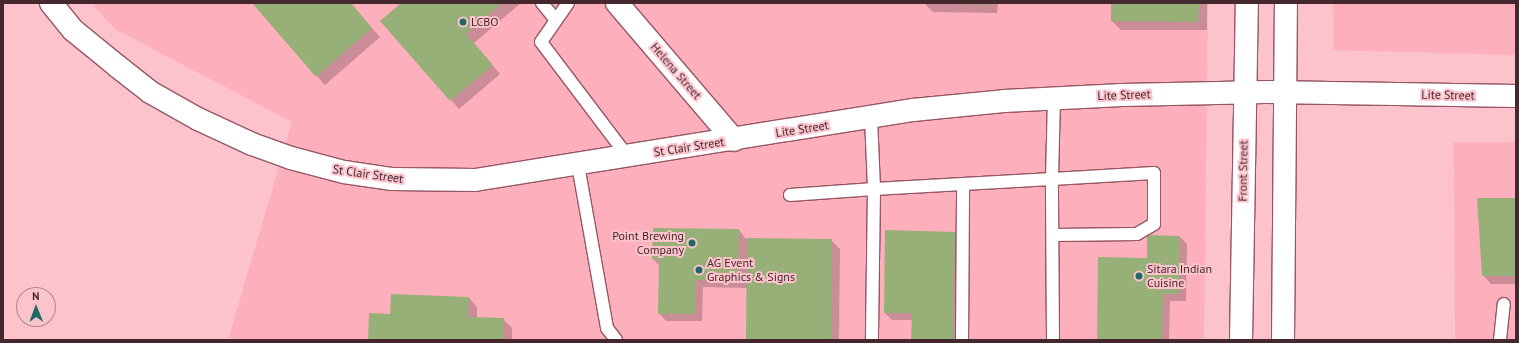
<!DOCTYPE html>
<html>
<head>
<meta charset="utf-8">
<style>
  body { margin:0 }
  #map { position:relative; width:1519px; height:343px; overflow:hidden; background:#fcc3cc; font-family:"PT Sans",sans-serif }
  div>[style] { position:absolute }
  .built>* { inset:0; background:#fdafbc }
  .shadow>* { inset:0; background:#0003 }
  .building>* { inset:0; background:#96b078 }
  .roads { filter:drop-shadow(1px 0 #965763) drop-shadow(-1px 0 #965763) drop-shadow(0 1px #965763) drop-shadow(0 -1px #965763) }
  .service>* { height:12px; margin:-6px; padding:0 6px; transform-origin:6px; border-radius:6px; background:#fff }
  .minor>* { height:22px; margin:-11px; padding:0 11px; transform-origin:11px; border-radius:11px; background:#fff }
  .tertiary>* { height:22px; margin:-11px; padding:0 11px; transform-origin:11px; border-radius:11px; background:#fff }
  .secondary>* { height:22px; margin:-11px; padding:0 11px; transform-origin:11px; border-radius:11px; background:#fff }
  .dots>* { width:11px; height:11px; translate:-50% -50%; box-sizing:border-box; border:2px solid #fcc3cc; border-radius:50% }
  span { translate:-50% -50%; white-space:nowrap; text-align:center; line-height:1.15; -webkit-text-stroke:4px #fcc3cc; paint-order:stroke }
  .poi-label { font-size:12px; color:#44282d }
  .left { translate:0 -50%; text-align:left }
  .right { translate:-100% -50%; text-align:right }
  .street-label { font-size:12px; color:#44282d }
  .frame { position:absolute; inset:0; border:4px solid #44282d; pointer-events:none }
  .north { position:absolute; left:16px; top:287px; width:40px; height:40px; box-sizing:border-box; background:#fcc3cc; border:1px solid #b2858c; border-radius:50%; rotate:359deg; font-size:11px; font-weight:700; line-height:16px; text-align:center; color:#44282d }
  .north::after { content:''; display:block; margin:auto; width:14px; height:18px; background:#1f6a65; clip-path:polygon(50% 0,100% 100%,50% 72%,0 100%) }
</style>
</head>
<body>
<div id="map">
  <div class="built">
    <i style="clip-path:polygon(91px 3px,1208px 3px,1204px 339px,228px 340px,292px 122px,115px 29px)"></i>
    <i style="clip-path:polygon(1333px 3px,1516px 3px,1516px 55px,1334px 50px)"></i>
    <i style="clip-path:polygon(1454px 142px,1516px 142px,1516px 340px,1455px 340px)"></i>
  </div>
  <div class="shadow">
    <i style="clip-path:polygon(253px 3px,350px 3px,380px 37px,325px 85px)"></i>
    <i style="clip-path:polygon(402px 3px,521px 3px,474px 43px,500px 74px,459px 109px,382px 21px)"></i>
    <i style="clip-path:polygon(924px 3px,998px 3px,997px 13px,933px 12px)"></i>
    <i style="clip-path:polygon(1112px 3px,1207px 3px,1207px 30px,1121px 30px,1112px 21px)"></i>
    <i style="clip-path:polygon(1516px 199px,1516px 284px,1491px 284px,1483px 275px)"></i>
    <i style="clip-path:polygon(739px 230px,746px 239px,831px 240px,840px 249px,839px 340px,747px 340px,747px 288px,703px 287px,702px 321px,666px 321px,659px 313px,660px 266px,653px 259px)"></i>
    <i style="clip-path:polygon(954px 233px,962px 240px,960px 340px,913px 340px,913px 320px,892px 320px,885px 313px)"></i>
    <i style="clip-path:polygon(1180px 237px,1187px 244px,1186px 301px,1170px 301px,1169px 340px,1098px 340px,1148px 259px)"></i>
    <i style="clip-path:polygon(469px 298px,477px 307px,477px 318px,503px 319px,512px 328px,512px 340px,369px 340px)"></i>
  </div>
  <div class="building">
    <i style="clip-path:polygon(252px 3px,351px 3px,372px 28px,316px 77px)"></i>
    <i style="clip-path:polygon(401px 3px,502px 3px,466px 34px,493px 65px,450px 101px,380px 21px)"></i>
    <i style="clip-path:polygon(960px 3px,989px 3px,989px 5px,960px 4px)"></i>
    <i style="clip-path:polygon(1111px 3px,1199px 3px,1198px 22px,1111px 21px)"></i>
    <i style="clip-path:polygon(1477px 198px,1516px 198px,1516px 276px,1482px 276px)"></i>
    <i style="clip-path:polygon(653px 228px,739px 229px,738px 281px,695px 280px,695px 314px,658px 314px,659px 260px,652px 259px)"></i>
    <i style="clip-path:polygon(885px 230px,955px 232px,953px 340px,911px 339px,912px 313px,884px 313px)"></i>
    <i style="clip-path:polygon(1147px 235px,1180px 236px,1179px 294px,1163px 294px,1162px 340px,1097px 340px,1098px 257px,1147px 258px)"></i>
    <i style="clip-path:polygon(747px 238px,832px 239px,831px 340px,746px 340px)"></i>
    <i style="clip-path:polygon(391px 294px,469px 297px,468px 317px,504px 318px,503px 340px,368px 340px,369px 313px,390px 314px)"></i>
  </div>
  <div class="roads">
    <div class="service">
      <i style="left:542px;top:3px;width:22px;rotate:51deg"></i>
      <i style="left:568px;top:3px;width:47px;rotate:124.7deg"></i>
      <i style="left:541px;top:42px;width:144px;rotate:52.9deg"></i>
      <i style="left:871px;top:117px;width:72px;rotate:87.6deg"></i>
      <i style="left:874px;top:189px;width:178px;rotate:-3.2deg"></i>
      <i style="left:1052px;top:179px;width:82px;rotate:-88.6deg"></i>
      <i style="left:578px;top:165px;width:166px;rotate:79.9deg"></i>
      <i style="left:607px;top:328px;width:15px;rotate:53deg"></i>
      <i style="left:790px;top:195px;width:84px;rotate:-4.1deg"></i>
      <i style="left:874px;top:189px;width:151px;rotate:90.8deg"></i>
      <i style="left:962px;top:340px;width:156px;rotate:-89.6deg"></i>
      <i style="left:1053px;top:340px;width:161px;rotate:-90.4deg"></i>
      <i style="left:1052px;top:179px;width:102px;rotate:-3.4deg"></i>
      <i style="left:1154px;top:173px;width:51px;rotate:90deg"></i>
      <i style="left:1154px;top:224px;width:20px;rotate:150deg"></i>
      <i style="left:1137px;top:234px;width:83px;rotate:179.3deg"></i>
      <i style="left:1500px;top:340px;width:36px;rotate:-84deg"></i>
    </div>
    <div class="minor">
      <i style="left:51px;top:3px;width:35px;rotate:51deg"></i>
      <i style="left:73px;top:30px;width:57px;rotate:39.3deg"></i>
      <i style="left:117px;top:66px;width:42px;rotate:38.2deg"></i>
      <i style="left:150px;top:92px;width:55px;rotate:29.4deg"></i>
      <i style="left:198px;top:119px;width:60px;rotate:24.8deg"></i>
      <i style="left:252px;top:144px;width:41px;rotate:19.7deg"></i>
      <i style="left:291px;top:158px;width:55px;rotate:14.8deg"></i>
      <i style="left:344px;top:172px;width:49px;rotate:8.3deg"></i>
      <i style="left:392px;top:179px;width:83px;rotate:0.7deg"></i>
      <i style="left:475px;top:180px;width:444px;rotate:-9.1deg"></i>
      <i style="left:913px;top:110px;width:91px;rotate:-5.6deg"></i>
      <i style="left:1004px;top:101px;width:118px;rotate:-2.9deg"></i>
      <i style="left:1122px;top:95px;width:143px;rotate:-1.2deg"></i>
      <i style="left:617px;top:3px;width:180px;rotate:49.5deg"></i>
    </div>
    <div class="tertiary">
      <i style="left:1268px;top:92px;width:248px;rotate:0.9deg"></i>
    </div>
    <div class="secondary">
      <i style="left:1241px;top:340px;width:337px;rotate:-89deg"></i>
      <i style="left:1283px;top:340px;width:337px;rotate:-89.5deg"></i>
    </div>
  </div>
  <div class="dots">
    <i style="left:463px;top:22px;background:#1f6a65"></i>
    <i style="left:692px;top:243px;background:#1f6a65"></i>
    <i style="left:699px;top:270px;background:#1f6a65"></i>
    <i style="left:1139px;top:276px;background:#1f6a65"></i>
  </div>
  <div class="poi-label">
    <span class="left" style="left:471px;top:22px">LCBO</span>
    <span class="right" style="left:684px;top:243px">Point Brewing<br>Company</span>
    <span class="left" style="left:707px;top:270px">AG Event<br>Graphics &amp; Signs</span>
    <span class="left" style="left:1147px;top:276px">Sitara Indian<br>Cuisine</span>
  </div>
  <div class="street-label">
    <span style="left:676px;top:71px;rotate:49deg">Helena Street</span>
    <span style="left:1124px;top:95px;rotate:-2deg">Lite Street</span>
    <span style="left:1448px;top:95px;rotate:1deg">Lite Street</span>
    <span style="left:802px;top:129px;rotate:-9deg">Lite Street</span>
    <span style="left:689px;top:147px;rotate:-9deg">St Clair Street</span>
    <span style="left:1243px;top:171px;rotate:-89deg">Front Street</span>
    <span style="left:368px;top:174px;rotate:8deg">St Clair Street</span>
  </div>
  <div class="frame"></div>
  <div class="north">N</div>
</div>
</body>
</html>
